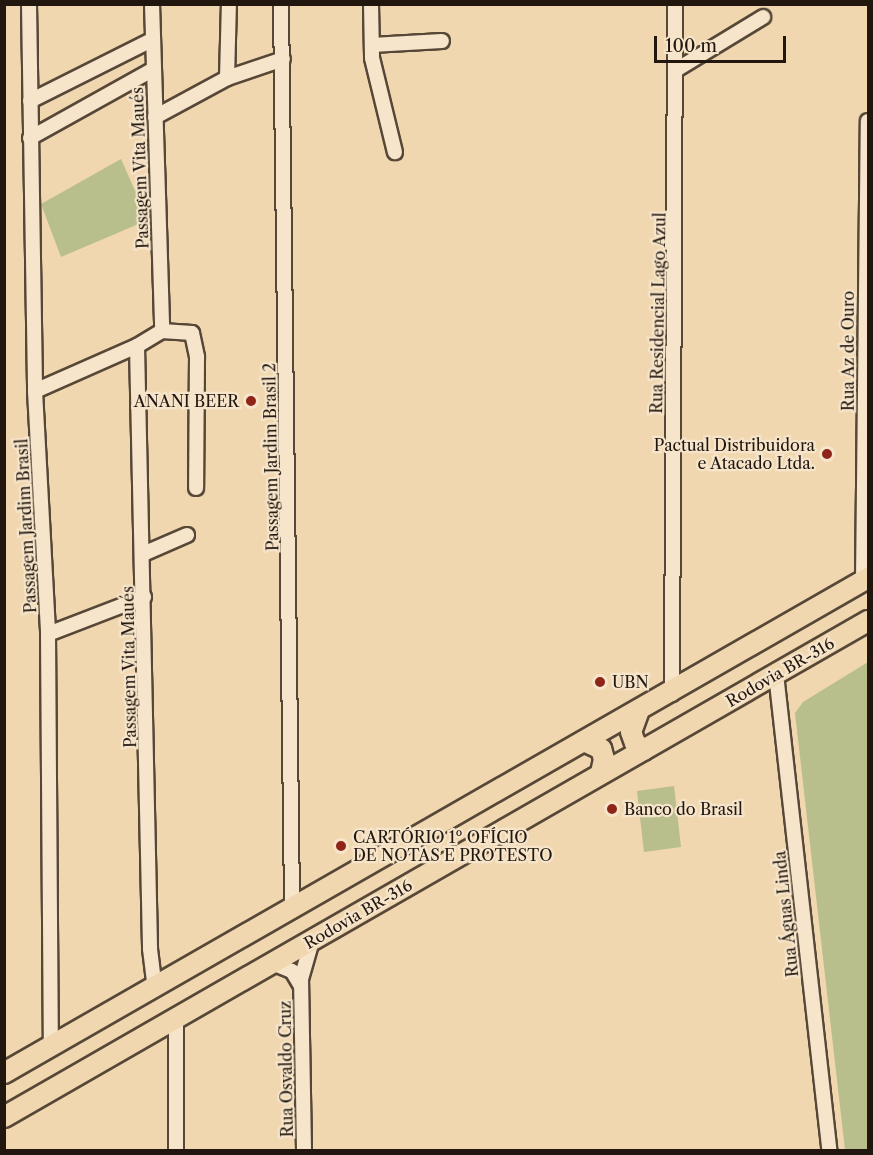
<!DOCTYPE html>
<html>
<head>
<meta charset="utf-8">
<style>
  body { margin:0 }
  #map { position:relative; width:873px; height:1155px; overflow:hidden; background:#f1d7af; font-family:"Libre Caslon Text",serif }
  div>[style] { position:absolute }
  .green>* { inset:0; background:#b8bf8c }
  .roads { filter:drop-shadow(2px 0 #564737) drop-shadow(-2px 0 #564737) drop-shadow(0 2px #564737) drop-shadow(0 -2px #564737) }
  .minor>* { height:14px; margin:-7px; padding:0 7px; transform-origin:7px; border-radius:7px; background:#f6e5cb }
  .highway>* { height:20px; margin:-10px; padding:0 10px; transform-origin:10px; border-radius:10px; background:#f1d7af }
  .dots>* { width:16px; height:16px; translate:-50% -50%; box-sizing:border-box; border:3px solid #f6e5cb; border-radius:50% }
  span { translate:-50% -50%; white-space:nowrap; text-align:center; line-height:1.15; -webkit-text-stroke:4.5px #f6e5cb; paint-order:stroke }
  .street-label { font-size:16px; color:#22170f }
  .poi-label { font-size:16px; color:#22170f }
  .right { translate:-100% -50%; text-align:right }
  .left { translate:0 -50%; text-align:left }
  .frame { position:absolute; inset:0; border:6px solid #22170f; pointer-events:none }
  .scale { position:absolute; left:654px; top:36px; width:132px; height:27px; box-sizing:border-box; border:3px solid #22170f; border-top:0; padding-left:8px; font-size:18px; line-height:21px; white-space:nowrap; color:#22170f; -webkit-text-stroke:4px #f6e5cb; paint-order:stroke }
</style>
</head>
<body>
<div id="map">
  <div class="green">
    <i style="clip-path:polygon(121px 159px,148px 220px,61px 257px,41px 204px)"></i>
    <i style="clip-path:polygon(868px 662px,868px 1150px,845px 1150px,795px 713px,803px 702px)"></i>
    <i style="clip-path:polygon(674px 786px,681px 847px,644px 852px,637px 791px)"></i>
  </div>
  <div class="roads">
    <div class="minor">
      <i style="left:29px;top:4px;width:387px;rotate:89.1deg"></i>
      <i style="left:35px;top:391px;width:243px;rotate:86.9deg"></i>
      <i style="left:48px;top:634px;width:412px;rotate:89.6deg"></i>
      <i style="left:152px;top:4px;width:327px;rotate:88.2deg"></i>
      <i style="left:281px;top:4px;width:905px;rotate:89.3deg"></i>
      <i style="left:371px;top:4px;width:54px;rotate:88.9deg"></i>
      <i style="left:372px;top:58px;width:97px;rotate:76.3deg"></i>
      <i style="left:372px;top:45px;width:70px;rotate:-3.3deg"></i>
      <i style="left:676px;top:70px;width:102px;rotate:-31.3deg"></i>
      <i style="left:227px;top:78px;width:74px;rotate:-88.5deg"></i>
      <i style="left:30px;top:101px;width:136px;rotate:-26.6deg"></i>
      <i style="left:155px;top:117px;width:82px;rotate:-28.4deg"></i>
      <i style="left:227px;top:78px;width:59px;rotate:-18.7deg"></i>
      <i style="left:30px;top:138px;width:142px;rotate:-29.1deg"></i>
      <i style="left:137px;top:346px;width:603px;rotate:88.76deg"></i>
      <i style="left:150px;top:949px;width:38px;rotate:83deg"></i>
      <i style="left:35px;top:391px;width:111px;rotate:-23.8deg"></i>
      <i style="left:137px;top:346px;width:29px;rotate:-31deg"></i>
      <i style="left:162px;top:331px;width:30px;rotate:4deg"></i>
      <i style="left:192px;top:333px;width:25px;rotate:78deg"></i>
      <i style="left:197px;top:357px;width:131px;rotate:90.4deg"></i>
      <i style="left:143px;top:554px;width:48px;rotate:-23.4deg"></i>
      <i style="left:863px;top:581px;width:460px;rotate:-89.4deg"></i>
      <i style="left:48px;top:634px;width:103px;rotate:-21.1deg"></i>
      <i style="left:776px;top:674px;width:479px;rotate:83.6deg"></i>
      <i style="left:672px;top:694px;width:690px;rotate:-89.75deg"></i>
      <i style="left:272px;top:963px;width:22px;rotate:22deg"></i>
      <i style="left:292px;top:971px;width:17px;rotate:59deg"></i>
      <i style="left:176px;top:1019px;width:131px;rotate:90deg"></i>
      <i style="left:304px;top:1150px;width:171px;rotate:-91deg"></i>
      <i style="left:301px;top:979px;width:40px;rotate:-74deg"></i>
    </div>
    <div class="highway">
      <i style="left:638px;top:713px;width:20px;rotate:110deg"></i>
      <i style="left:631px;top:732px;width:12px;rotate:70deg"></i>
      <i style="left:635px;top:743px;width:11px;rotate:38deg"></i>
      <i style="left:586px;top:742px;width:17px;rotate:25deg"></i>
      <i style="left:601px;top:749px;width:10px;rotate:73deg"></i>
      <i style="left:604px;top:759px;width:14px;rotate:102deg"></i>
      <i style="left:4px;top:1073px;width:996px;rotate:-29.81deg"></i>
      <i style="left:4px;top:1117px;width:996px;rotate:-29.86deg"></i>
    </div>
  </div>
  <div class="dots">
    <i style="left:251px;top:401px;background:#8f2418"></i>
    <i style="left:827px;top:454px;background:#8f2418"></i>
    <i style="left:600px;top:682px;background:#8f2418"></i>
    <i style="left:612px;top:809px;background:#8f2418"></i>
    <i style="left:341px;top:846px;background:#8f2418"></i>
  </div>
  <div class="street-label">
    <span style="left:140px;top:168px;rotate:-92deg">Passagem Vita Maués</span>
    <span style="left:658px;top:313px;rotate:-89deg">Rua Residencial Lago Azul</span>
    <span style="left:848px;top:351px;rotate:-90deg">Rua Az de Ouro</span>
    <span style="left:271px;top:457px;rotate:-91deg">Passagem Jardim Brasil 2</span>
    <span style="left:26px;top:526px;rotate:-93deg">Passagem Jardim Brasil</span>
    <span style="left:129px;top:667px;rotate:-91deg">Passagem Vita Maués</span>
    <span style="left:780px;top:672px;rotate:-30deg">Rodovia BR-316</span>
    <span style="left:358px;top:914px;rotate:-30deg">Rodovia BR-316</span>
    <span style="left:786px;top:914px;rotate:-96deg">Rua Águas Linda</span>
    <span style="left:286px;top:1069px;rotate:-91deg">Rua Osvaldo Cruz</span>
  </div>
  <div class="poi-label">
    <span class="right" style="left:239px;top:401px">ANANI BEER</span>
    <span class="right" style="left:815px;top:454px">Pactual Distribuidora<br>e Atacado Ltda.</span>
    <span class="left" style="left:612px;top:682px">UBN</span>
    <span class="left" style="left:624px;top:809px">Banco do Brasil</span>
    <span class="left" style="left:353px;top:846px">CARTÓRIO 1º OFÍCIO<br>DE NOTAS E PROTESTO</span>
  </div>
  <div class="frame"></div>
  <div class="scale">100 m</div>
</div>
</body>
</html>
